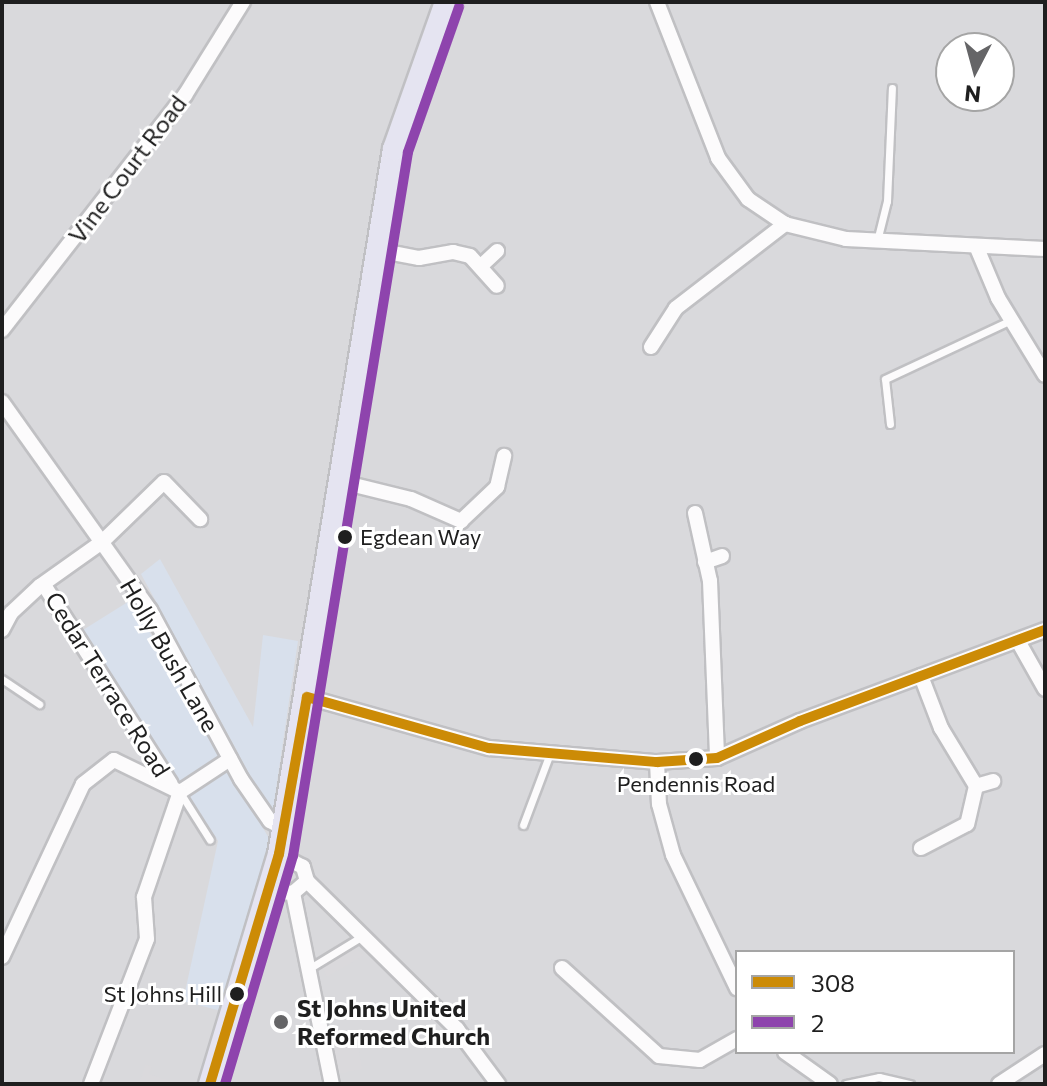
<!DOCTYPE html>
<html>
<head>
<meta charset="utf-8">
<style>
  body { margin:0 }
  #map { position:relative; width:1047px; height:1086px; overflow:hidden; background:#e8e7ed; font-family:Commissioner,sans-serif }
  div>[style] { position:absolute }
  .residential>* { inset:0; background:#d9d9dc }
  .commercial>* { inset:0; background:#d8e0ec }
  .parking>* { inset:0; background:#dad9dc }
  .roads { filter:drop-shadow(2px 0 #c0c0c3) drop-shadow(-2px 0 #c0c0c3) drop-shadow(0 2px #c0c0c3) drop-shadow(0 -2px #c0c0c3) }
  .service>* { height:7px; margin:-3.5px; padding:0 3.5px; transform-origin:3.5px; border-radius:3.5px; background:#fcfbfc }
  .minor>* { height:14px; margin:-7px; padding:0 7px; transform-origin:7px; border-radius:7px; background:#fcfbfc }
  .primary>* { height:22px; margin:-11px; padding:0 11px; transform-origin:11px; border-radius:11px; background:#e5e4f1 }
  .bus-1>* { height:10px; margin:-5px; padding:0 5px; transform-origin:5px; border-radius:5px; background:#cc8b06 }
  .bus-2>* { height:10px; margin:-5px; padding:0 5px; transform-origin:5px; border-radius:5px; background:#8e44ad }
  .dots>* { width:22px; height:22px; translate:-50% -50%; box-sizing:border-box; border:4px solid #fff; border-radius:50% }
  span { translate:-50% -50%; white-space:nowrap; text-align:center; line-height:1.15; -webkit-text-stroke:6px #fff; paint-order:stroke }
  .bus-label { font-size:22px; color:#1f1f1f }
  .left { translate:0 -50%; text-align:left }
  .right { translate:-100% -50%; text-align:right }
  .street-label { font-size:24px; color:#1f1f1f }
  .poi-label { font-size:24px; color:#1f1f1f; font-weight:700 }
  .frame { position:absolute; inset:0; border:4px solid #1f1f1f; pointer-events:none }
  .legend { position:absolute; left:735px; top:950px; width:280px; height:104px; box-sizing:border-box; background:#fff; border:2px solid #a5a5a5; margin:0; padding:10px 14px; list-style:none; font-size:24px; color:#1f1f1f }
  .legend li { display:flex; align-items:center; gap:16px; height:40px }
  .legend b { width:40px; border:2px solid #a5a5a5 }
  .north { position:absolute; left:935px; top:32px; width:80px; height:80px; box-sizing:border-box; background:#fff; border:2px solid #a5a5a5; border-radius:50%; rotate:186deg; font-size:22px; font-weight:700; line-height:32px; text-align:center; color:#1f1f1f }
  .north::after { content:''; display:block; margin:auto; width:28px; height:36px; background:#656567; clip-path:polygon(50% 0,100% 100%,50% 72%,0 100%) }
</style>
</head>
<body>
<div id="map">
  <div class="residential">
    <i style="clip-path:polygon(evenodd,2px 2px,1045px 2px,1045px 1084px,2px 1084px,2px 2px,951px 48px,999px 48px,999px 96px,951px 96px,951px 48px,2px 2px,737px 952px,1013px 952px,1013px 1052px,737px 1052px,737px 952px)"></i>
  </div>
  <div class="commercial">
    <i style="clip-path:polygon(160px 559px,253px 727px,263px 635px,298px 641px,272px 816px,141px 574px)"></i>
    <i style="clip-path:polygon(131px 600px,274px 847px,225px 1012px,183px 1001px,218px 841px,83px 630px)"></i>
  </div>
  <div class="parking">
    <i style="clip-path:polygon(348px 938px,363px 956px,326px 977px,319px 956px)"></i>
    <i style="clip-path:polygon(357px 1038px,362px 1069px,338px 1074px,333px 1049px,326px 1050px,325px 1043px)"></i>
    <i style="clip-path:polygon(146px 1065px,152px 1066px,149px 1074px,178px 1084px,139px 1084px)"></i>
  </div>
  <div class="roads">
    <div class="service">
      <i style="left:877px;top:241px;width:41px;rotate:-76deg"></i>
      <i style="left:887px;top:201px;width:113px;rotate:-87.5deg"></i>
      <i style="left:890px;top:424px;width:45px;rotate:-96.3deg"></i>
      <i style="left:885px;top:379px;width:139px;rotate:-25.1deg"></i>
      <i style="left:2px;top:679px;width:45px;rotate:34deg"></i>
      <i style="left:181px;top:794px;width:54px;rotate:57.8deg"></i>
      <i style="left:523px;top:825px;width:77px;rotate:-69.4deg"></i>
      <i style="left:310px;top:968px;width:60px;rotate:-31.3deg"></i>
      <i style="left:846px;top:1084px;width:34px;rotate:-12deg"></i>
      <i style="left:879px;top:1077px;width:32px;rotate:13deg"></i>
    </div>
    <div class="minor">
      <i style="left:657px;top:2px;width:168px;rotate:68.6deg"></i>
      <i style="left:718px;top:158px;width:51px;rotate:53.8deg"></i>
      <i style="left:748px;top:199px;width:45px;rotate:34deg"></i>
      <i style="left:785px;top:224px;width:63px;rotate:13.8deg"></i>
      <i style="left:846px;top:239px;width:199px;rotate:2.9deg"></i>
      <i style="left:977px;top:248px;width:54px;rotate:67.2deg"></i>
      <i style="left:998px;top:298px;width:90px;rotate:58.6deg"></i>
      <i style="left:377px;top:250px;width:43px;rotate:10.8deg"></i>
      <i style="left:419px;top:258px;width:35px;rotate:-10deg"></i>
      <i style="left:453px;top:252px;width:17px;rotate:13deg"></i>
      <i style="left:470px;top:256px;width:40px;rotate:48deg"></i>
      <i style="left:481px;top:266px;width:22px;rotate:-43deg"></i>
      <i style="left:2px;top:330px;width:298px;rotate:-52.1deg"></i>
      <i style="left:185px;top:95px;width:110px;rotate:-58.1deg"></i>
      <i style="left:651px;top:347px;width:46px;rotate:-57.3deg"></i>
      <i style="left:676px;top:308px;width:138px;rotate:-37.6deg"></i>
      <i style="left:2px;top:402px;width:255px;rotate:54.6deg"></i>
      <i style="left:150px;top:610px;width:192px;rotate:61.7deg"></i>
      <i style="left:241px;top:779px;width:51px;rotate:55.4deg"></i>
      <i style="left:270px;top:821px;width:15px;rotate:28deg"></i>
      <i style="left:342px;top:482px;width:71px;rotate:13.8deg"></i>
      <i style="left:411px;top:499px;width:55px;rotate:23.7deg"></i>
      <i style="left:461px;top:521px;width:50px;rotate:-43.4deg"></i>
      <i style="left:497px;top:487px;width:32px;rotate:-77deg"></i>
      <i style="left:695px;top:513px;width:70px;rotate:77.6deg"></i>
      <i style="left:710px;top:581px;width:177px;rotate:87.7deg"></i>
      <i style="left:705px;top:562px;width:18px;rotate:-19deg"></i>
      <i style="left:44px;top:585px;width:236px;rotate:57.5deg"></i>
      <i style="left:2px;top:630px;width:19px;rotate:-62deg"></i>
      <i style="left:11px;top:613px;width:40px;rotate:-43deg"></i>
      <i style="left:40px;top:586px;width:76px;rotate:-35.4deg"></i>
      <i style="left:102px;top:542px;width:86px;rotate:-44.1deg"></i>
      <i style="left:164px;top:482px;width:52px;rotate:45.8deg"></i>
      <i style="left:1018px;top:641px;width:55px;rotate:60.6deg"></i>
      <i style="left:921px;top:676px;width:56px;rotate:69deg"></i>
      <i style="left:941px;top:728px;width:68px;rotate:58.9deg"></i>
      <i style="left:976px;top:786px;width:39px;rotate:103deg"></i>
      <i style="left:967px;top:824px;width:52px;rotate:152.4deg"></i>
      <i style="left:307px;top:697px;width:189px;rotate:15.7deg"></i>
      <i style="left:489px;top:748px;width:169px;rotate:4.8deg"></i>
      <i style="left:657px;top:762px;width:60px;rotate:-3.8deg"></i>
      <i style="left:717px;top:758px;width:91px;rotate:-24deg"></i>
      <i style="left:800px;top:721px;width:261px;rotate:-20.4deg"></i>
      <i style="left:657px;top:762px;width:42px;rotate:87.3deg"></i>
      <i style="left:659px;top:804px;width:53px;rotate:74.6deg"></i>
      <i style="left:673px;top:855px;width:148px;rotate:64.3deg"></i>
      <i style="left:976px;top:786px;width:18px;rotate:-16deg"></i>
      <i style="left:307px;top:881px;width:211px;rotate:44.6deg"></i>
      <i style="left:457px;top:1029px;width:69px;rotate:53.3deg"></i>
      <i style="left:269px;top:892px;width:24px;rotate:2deg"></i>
      <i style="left:293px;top:893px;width:18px;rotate:-41deg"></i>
      <i style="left:307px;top:881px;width:15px;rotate:-106deg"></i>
      <i style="left:303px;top:867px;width:27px;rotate:-152deg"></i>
      <i style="left:293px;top:893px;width:195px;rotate:78.5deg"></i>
      <i style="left:2px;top:957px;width:191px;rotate:-64.9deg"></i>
      <i style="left:83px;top:784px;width:39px;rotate:-38deg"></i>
      <i style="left:114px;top:760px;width:73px;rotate:25.9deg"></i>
      <i style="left:180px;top:792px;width:60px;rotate:-33.4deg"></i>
      <i style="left:562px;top:968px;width:131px;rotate:42.2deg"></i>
      <i style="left:659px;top:1056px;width:41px;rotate:5.6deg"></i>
      <i style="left:700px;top:1060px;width:43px;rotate:-29.6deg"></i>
      <i style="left:785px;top:1052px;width:55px;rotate:35.4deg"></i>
      <i style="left:91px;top:1084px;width:155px;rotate:-68.9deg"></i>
      <i style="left:147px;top:939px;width:42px;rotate:-94.1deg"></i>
      <i style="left:144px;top:897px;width:111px;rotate:-71.1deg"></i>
      <i style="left:999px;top:1084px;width:55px;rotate:-33.1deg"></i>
    </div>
    <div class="primary">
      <i style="left:210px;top:1084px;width:240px;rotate:-73.3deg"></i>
      <i style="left:279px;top:854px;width:714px;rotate:-80.74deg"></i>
      <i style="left:394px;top:149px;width:156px;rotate:-70.5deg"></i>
    </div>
  </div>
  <div class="bus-1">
    <i style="left:307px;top:697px;width:189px;rotate:15.7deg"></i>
    <i style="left:489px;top:748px;width:169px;rotate:4.8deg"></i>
    <i style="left:657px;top:762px;width:60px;rotate:-3.8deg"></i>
    <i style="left:717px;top:758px;width:91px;rotate:-24deg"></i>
    <i style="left:800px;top:721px;width:261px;rotate:-20.4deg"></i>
    <i style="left:210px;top:1084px;width:240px;rotate:-73.3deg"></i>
    <i style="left:279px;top:854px;width:159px;rotate:-79.9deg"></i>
  </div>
  <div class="bus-2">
    <i style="left:225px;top:1084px;width:238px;rotate:-73.4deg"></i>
    <i style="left:293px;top:856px;width:713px;rotate:-80.72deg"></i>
    <i style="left:408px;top:152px;width:154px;rotate:-70.6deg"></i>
  </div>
  <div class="dots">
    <i style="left:345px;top:537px;background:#1f1f1f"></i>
    <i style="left:696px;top:759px;background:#1f1f1f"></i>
    <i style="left:237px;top:994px;background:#1f1f1f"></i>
    <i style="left:281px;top:1022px;background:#656567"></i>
  </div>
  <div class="bus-label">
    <span class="left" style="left:360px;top:537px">Egdean Way</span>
    <span style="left:696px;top:784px">Pendennis Road</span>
    <span class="right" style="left:222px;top:994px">St Johns Hill</span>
  </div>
  <div class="street-label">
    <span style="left:127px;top:169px;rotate:-53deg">Vine Court Road</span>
    <span style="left:170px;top:655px;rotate:60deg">Holly Bush Lane</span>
    <span style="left:108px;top:684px;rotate:58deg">Cedar Terrace Road</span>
  </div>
  <div class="poi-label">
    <span class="left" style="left:297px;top:1022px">St Johns United<br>Reformed Church</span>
  </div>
  <div class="frame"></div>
  <ul class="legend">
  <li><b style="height:10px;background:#cc8b06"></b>308</li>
  <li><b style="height:10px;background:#8e44ad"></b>2</li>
  </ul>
  <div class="north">N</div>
</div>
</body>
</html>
